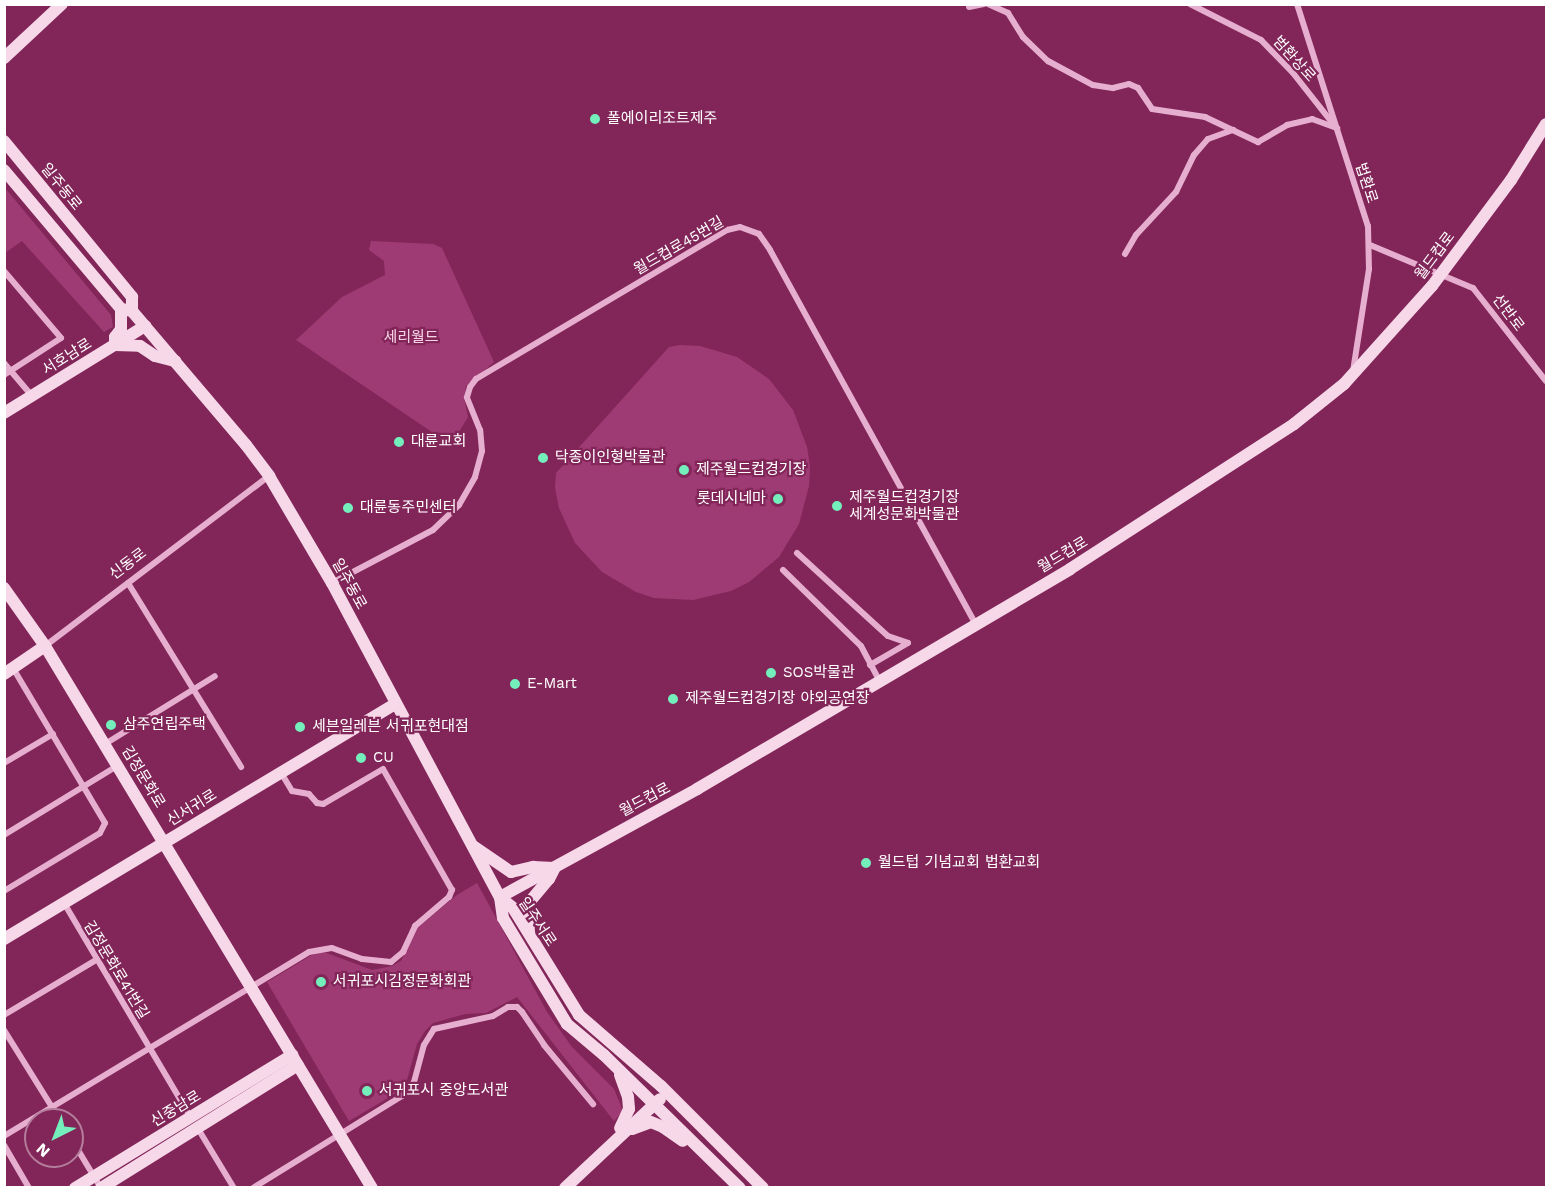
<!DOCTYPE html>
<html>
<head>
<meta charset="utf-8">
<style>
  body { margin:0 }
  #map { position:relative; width:1551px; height:1192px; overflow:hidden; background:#822659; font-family:"Work Sans","Noto Sans KR",sans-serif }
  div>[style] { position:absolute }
  .green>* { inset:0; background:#9f3b74 }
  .street>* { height:6px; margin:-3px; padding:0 3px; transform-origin:3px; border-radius:3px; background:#e6aecf }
  .secondary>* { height:12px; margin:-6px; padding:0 6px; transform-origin:6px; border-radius:6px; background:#f6d8e9 }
  .dots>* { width:16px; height:16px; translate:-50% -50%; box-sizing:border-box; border:3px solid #822659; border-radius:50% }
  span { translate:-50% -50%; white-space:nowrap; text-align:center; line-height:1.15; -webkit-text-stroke:4.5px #822659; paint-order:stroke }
  .street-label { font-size:15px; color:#fff }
  .poi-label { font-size:15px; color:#fff }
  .left { translate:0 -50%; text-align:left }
  .right { translate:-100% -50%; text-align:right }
  .park-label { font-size:15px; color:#f5d2e6 }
  .frame { position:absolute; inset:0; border:6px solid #fff; pointer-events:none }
  .north { position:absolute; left:24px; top:1108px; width:60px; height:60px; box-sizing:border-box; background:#822659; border:2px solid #b47d9b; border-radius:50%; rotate:222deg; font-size:16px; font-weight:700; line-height:24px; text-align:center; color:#fff }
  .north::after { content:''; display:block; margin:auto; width:21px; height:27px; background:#74efbc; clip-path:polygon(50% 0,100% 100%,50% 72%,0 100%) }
</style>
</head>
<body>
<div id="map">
  <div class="green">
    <i style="clip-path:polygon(5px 188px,111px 315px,113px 327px,104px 332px,22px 241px,5px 253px)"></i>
    <i style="clip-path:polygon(371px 241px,433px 244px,442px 248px,494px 362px,466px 386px,464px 398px,468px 417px,451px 445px,296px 340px,342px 297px,385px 275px,384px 261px,369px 250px)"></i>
    <i style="clip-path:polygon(680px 345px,700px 346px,737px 357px,769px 379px,793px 410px,807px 447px,810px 466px,809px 486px,799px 524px,779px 557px,749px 582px,731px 591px,693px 600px,654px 598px,636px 592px,602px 572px,575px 543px,559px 508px,555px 488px,556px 473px,669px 347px)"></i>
    <i style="clip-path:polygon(477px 883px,547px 1012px,572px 1047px,614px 1089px,623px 1111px,614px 1121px,517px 997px,486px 1013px,465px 1014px,433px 1023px,425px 1031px,417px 1044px,407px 1080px,393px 1095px,349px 1121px,267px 982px,312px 955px,324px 952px,372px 970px,392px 966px,401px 961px,416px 929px,457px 895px)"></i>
  </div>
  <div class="street">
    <i style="left:988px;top:4px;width:22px;rotate:24deg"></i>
    <i style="left:1008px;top:13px;width:28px;rotate:58deg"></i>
    <i style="left:1023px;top:37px;width:35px;rotate:44deg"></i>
    <i style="left:1048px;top:61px;width:51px;rotate:28.1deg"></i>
    <i style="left:1093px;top:85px;width:20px;rotate:9deg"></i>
    <i style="left:1113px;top:88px;width:16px;rotate:-14deg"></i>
    <i style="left:1129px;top:84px;width:10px;rotate:24deg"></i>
    <i style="left:1138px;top:88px;width:25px;rotate:56deg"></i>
    <i style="left:1152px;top:109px;width:54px;rotate:8.6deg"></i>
    <i style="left:1205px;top:117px;width:59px;rotate:25.3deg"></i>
    <i style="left:1258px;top:142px;width:34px;rotate:-30deg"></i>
    <i style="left:1287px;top:125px;width:26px;rotate:-13deg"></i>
    <i style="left:1312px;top:119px;width:27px;rotate:20deg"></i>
    <i style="left:1190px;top:4px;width:80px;rotate:26.9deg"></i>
    <i style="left:1261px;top:40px;width:46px;rotate:45.9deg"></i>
    <i style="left:1293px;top:73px;width:66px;rotate:51.7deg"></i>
    <i style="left:1297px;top:4px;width:233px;rotate:72.3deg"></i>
    <i style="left:1368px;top:226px;width:43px;rotate:88.7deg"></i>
    <i style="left:1369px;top:269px;width:103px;rotate:98.9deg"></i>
    <i style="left:969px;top:7px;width:15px;rotate:-11deg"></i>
    <i style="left:1370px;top:245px;width:112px;rotate:22.7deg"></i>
    <i style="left:1473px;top:288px;width:118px;rotate:51.9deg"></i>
    <i style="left:1125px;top:254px;width:22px;rotate:-60deg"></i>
    <i style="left:1136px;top:235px;width:59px;rotate:-47.1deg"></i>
    <i style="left:1176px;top:192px;width:41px;rotate:-64.1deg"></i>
    <i style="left:1194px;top:155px;width:21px;rotate:-49deg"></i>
    <i style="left:1208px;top:139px;width:27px;rotate:-20deg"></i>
    <i style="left:4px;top:271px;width:88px;rotate:49.6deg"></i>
    <i style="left:61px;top:338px;width:68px;rotate:147deg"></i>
    <i style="left:4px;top:363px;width:43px;rotate:49.7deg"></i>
    <i style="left:797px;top:553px;width:123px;rotate:42.4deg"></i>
    <i style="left:888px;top:636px;width:21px;rotate:19deg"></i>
    <i style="left:908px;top:643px;width:44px;rotate:149.9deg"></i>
    <i style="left:783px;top:570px;width:109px;rotate:44.3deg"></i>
    <i style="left:861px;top:646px;width:38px;rotate:62deg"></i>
    <i style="left:128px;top:583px;width:216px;rotate:58.4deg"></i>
    <i style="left:332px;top:583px;width:114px;rotate:-27.7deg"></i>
    <i style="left:433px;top:530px;width:36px;rotate:-44deg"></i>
    <i style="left:459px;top:505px;width:32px;rotate:-60deg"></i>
    <i style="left:475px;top:477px;width:27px;rotate:-75deg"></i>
    <i style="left:482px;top:451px;width:21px;rotate:-95deg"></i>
    <i style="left:480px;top:430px;width:35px;rotate:-112deg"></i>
    <i style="left:467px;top:397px;width:10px;rotate:-73deg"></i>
    <i style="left:470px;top:387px;width:10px;rotate:-53deg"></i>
    <i style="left:476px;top:379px;width:292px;rotate:-30.7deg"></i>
    <i style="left:727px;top:230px;width:13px;rotate:-13deg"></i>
    <i style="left:740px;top:227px;width:20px;rotate:20deg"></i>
    <i style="left:759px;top:234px;width:19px;rotate:55deg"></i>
    <i style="left:770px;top:250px;width:427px;rotate:61.2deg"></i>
    <i style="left:45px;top:646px;width:281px;rotate:-37.2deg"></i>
    <i style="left:105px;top:744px;width:129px;rotate:-31.7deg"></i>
    <i style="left:4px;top:763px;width:57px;rotate:-30.6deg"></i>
    <i style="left:4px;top:835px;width:132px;rotate:-31.4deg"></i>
    <i style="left:4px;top:891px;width:112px;rotate:-31.1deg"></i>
    <i style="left:100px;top:833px;width:11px;rotate:-63deg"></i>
    <i style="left:105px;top:823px;width:180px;rotate:-120.7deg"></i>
    <i style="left:64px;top:903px;width:250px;rotate:59.4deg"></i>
    <i style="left:4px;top:1015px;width:107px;rotate:-30.9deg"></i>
    <i style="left:4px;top:1030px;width:106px;rotate:58.1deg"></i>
    <i style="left:197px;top:1127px;width:71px;rotate:58.8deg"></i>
    <i style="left:4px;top:1136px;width:356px;rotate:-31.1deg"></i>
    <i style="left:309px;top:952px;width:23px;rotate:-10deg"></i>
    <i style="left:332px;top:948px;width:32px;rotate:20deg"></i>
    <i style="left:362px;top:959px;width:29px;rotate:6deg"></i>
    <i style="left:391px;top:962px;width:16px;rotate:-40deg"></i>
    <i style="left:403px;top:952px;width:29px;rotate:-65deg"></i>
    <i style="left:415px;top:926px;width:45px;rotate:-40.5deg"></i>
    <i style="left:449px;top:897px;width:8px;rotate:-67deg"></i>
    <i style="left:452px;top:890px;width:139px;rotate:-119.7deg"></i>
    <i style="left:383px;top:769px;width:69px;rotate:149.7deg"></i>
    <i style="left:323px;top:804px;width:6px;rotate:-171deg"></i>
    <i style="left:317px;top:803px;width:12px;rotate:-132deg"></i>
    <i style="left:309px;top:794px;width:17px;rotate:-170deg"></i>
    <i style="left:292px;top:791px;width:21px;rotate:-121deg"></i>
    <i style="left:72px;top:1140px;width:56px;rotate:58.9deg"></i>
    <i style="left:4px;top:1145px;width:50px;rotate:59.8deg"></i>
    <i style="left:253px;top:1188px;width:175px;rotate:-31.7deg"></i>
    <i style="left:402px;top:1096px;width:18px;rotate:-49deg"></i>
    <i style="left:414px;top:1082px;width:38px;rotate:-75deg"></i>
    <i style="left:424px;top:1045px;width:19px;rotate:-58deg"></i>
    <i style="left:434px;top:1029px;width:60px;rotate:-12.4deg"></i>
    <i style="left:493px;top:1016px;width:17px;rotate:-31deg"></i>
    <i style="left:508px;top:1007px;width:9px"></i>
    <i style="left:517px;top:1007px;width:7px;rotate:45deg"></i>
    <i style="left:522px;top:1012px;width:40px;rotate:56deg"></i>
    <i style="left:544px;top:1045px;width:77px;rotate:50.3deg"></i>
  </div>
  <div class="secondary">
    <i style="left:4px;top:58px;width:79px;rotate:-43deg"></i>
    <i style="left:4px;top:141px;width:202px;rotate:50.6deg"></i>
    <i style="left:132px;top:297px;width:14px;rotate:90deg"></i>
    <i style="left:132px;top:311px;width:176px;rotate:49.6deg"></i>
    <i style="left:246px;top:445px;width:39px;rotate:53deg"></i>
    <i style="left:269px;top:476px;width:124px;rotate:59.5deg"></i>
    <i style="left:332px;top:583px;width:356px;rotate:61.9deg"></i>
    <i style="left:500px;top:897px;width:17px;rotate:40deg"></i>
    <i style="left:513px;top:908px;width:126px;rotate:58.3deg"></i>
    <i style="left:579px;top:1015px;width:108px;rotate:40.9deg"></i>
    <i style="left:661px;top:1086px;width:144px;rotate:45deg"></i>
    <i style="left:4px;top:170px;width:182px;rotate:49.9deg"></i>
    <i style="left:121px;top:309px;width:11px;rotate:10deg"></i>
    <i style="left:115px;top:345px;width:25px;rotate:2deg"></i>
    <i style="left:140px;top:346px;width:18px;rotate:34deg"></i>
    <i style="left:155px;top:356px;width:21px;rotate:14deg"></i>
    <i style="left:115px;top:345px;width:8px;rotate:-90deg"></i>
    <i style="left:115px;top:337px;width:10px;rotate:-53deg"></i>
    <i style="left:121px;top:329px;width:20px;rotate:-90deg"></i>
    <i style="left:4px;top:413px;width:166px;rotate:-31.7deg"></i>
    <i style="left:4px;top:588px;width:71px;rotate:54.7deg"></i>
    <i style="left:45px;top:646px;width:633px;rotate:58.9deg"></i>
    <i style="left:4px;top:674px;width:50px;rotate:-34.3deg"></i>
    <i style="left:473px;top:846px;width:46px;rotate:34.4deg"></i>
    <i style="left:511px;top:872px;width:23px;rotate:-13deg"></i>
    <i style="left:533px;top:867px;width:21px;rotate:3deg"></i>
    <i style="left:500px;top:897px;width:225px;rotate:-28.7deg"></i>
    <i style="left:697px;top:789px;width:433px;rotate:-30.5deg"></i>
    <i style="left:1070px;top:569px;width:267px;rotate:-32.9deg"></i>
    <i style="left:1294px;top:424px;width:64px;rotate:-38.7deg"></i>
    <i style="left:1344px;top:384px;width:132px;rotate:-48.1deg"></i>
    <i style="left:1432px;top:286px;width:132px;rotate:-53.3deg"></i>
    <i style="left:1511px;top:180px;width:66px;rotate:-58deg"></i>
    <i style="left:500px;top:897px;width:21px;rotate:82deg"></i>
    <i style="left:503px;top:918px;width:124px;rotate:58.9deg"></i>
    <i style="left:567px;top:1024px;width:48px;rotate:40deg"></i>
    <i style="left:604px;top:1055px;width:190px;rotate:44.4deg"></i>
    <i style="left:529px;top:932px;width:27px;rotate:-94deg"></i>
    <i style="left:527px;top:905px;width:34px;rotate:-50deg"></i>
    <i style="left:549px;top:879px;width:11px;rotate:-63deg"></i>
    <i style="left:4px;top:939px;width:456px;rotate:-31deg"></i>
    <i style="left:620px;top:1075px;width:23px;rotate:70deg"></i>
    <i style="left:628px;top:1097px;width:12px;rotate:85deg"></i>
    <i style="left:629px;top:1109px;width:21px;rotate:115deg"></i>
    <i style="left:632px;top:1129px;width:20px;rotate:-20deg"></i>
    <i style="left:651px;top:1122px;width:13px;rotate:23deg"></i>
    <i style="left:663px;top:1127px;width:24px;rotate:35deg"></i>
    <i style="left:75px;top:1188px;width:255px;rotate:-31.5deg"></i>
    <i style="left:101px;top:1188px;width:232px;rotate:-32deg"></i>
    <i style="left:565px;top:1188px;width:130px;rotate:-43.1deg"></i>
  </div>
  <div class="dots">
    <i style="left:595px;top:119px;background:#74efbc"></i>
    <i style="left:399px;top:442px;background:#74efbc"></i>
    <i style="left:543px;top:458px;background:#74efbc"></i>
    <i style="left:684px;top:470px;background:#74efbc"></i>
    <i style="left:778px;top:499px;background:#74efbc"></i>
    <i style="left:837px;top:506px;background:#74efbc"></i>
    <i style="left:348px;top:508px;background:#74efbc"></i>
    <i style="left:771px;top:673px;background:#74efbc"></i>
    <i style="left:515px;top:684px;background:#74efbc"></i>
    <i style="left:673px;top:699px;background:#74efbc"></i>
    <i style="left:111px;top:725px;background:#74efbc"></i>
    <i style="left:300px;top:727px;background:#74efbc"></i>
    <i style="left:361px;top:758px;background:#74efbc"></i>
    <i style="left:866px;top:863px;background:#74efbc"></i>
    <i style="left:321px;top:982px;background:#74efbc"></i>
    <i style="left:367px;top:1091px;background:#74efbc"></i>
  </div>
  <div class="street-label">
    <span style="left:1294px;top:59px;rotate:48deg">범환상로</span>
    <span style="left:1366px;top:183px;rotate:72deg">법환로</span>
    <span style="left:61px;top:187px;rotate:51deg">일주동로</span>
    <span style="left:679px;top:246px;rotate:-30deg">월드컵로45번길</span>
    <span style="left:1435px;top:256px;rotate:-53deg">월드컵로</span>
    <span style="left:1508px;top:313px;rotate:53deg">선반로</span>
    <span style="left:67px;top:357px;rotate:-32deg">서호남로</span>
    <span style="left:1063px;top:555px;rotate:-31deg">월드컵로</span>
    <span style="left:128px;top:564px;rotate:-37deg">신동로</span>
    <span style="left:349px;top:584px;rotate:61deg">일주동로</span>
    <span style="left:143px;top:777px;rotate:59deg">김정문화로</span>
    <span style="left:645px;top:800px;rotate:-28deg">월드컵로</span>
    <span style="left:192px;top:808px;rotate:-32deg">신서귀로</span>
    <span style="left:537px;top:922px;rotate:56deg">일주서로</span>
    <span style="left:116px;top:970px;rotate:59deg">김정문화로41번길</span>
    <span style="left:176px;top:1109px;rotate:-31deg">신중남로</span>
  </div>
  <div class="poi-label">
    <span class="left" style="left:607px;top:119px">폴에이리조트제주</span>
    <span class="left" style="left:411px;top:442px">대륜교회</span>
    <span class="left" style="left:555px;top:458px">닥종이인형박물관</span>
    <span class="left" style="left:696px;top:470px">제주월드컵경기장</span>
    <span class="left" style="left:849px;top:506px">제주월드컵경기장<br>세계성문화박물관</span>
    <span class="right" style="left:766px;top:499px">롯데시네마</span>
    <span class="left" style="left:360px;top:508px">대륜동주민센터</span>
    <span class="left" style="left:783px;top:673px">SOS박물관</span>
    <span class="left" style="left:527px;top:684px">E-Mart</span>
    <span class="left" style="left:685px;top:699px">제주월드컵경기장 야외공연장</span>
    <span class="left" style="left:123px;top:725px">삼주연립주택</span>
    <span class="left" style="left:312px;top:727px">세븐일레븐 서귀포현대점</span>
    <span class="left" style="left:373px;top:758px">CU</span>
    <span class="left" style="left:878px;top:863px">월드텁 기념교회 법환교회</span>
    <span class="left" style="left:333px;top:982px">서귀포시김정문화회관</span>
    <span class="left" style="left:379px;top:1091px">서귀포시 중앙도서관</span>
  </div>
  <div class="park-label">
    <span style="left:411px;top:338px">세리월드</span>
  </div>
  <div class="frame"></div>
  <div class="north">N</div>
</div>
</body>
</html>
